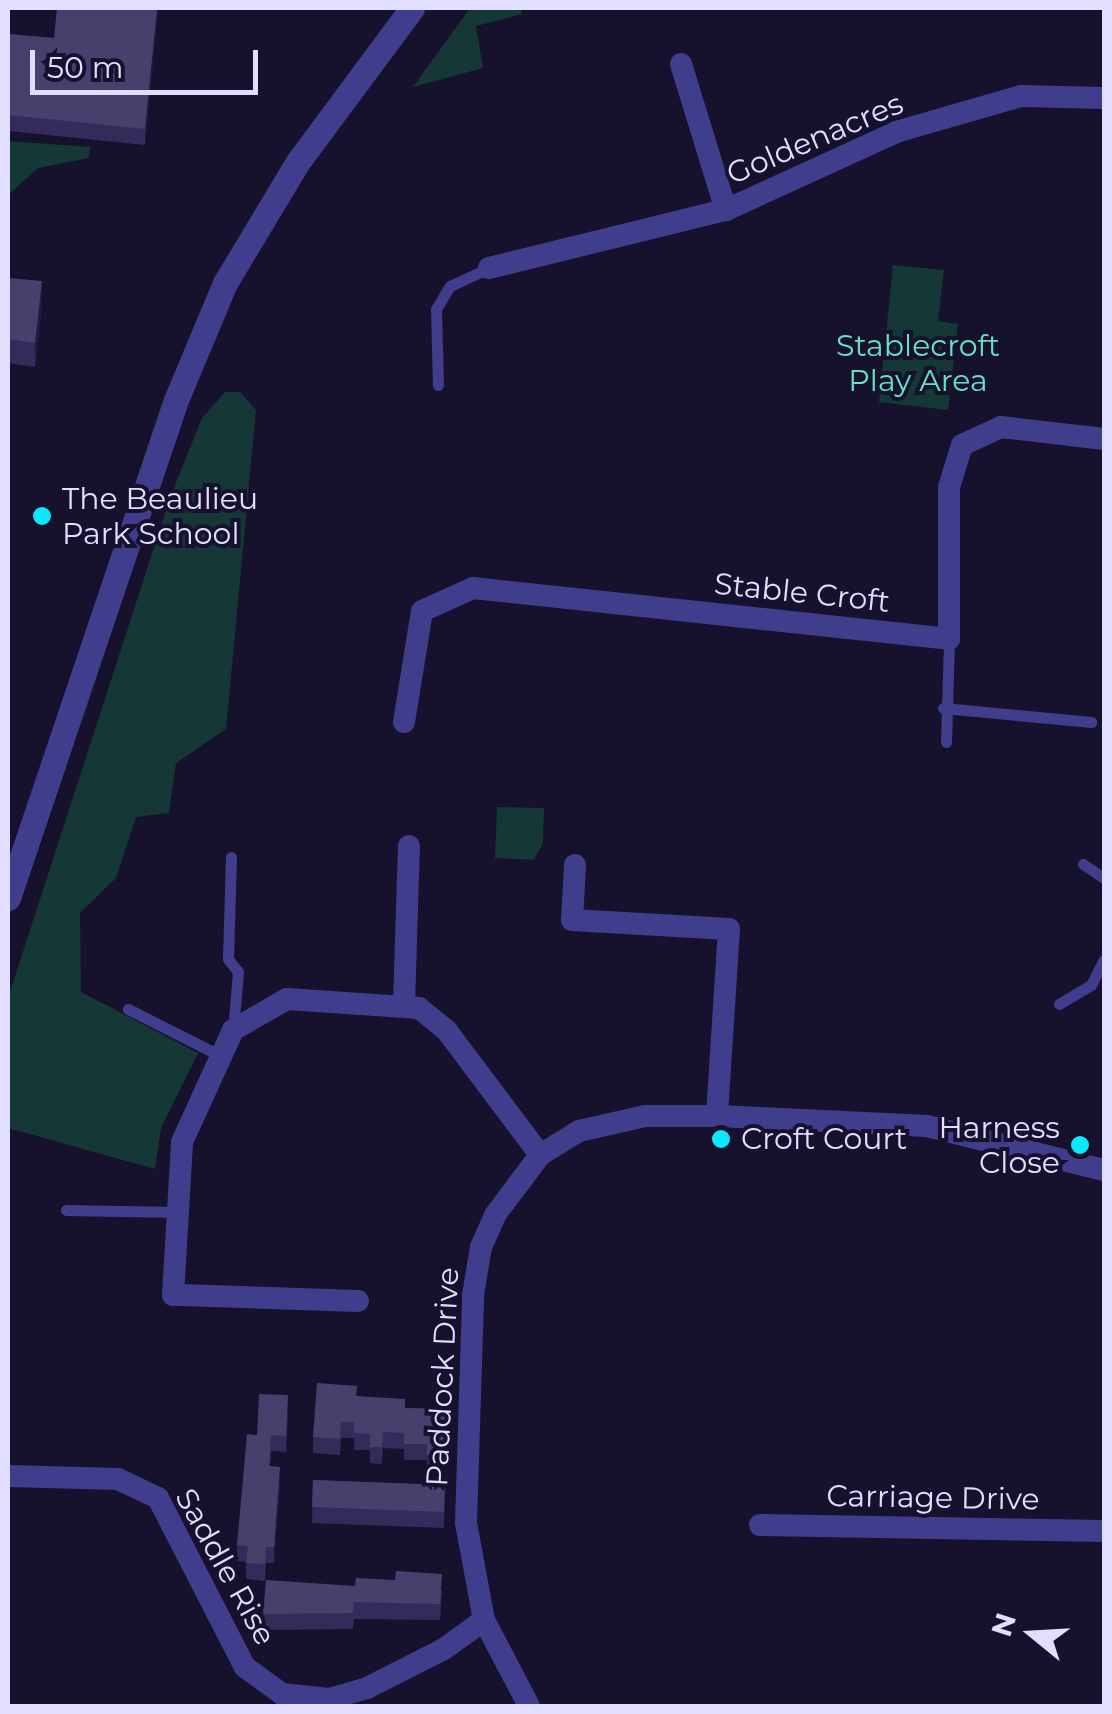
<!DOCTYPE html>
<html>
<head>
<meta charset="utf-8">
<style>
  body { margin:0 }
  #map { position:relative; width:1112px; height:1714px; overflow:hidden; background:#16122d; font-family:Montserrat,sans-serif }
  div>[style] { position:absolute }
  .green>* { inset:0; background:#153735 }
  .service>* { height:11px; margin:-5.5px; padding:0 5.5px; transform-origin:5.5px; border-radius:5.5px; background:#3f3d8c }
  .minor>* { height:22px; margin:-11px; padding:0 11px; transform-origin:11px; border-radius:11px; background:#3f3d8c }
  .tertiary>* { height:25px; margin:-12.5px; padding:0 12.5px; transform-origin:12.5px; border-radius:12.5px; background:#3f3d8c }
  .wall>* { inset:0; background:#342b5a }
  .shaded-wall>* { inset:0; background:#201941 }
  .building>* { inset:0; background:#473f6c }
  .dots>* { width:28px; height:28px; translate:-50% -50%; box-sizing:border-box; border:5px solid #16122d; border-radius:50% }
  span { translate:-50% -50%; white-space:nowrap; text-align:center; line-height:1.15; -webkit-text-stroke:8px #16122d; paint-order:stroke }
  .street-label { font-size:30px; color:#e1deff }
  .park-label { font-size:30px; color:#67e1c2 }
  .poi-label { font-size:30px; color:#e1deff }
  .left { translate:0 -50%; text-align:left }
  .right { translate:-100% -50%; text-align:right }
  .frame { position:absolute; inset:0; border:10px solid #e1deff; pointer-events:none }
  .north { position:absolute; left:982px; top:1584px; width:100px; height:100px; -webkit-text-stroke:8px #16122d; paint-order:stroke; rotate:288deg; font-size:28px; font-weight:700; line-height:40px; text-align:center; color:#e1deff }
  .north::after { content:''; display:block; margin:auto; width:35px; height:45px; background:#e1deff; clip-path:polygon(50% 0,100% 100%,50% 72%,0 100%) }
  .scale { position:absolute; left:30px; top:50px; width:228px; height:45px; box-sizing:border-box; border:5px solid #e1deff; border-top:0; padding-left:12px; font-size:30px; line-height:35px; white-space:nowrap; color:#e1deff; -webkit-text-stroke:8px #16122d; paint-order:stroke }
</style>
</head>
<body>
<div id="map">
  <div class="green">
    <i style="clip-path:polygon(470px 8px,520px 8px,522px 14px,476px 26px,483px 68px,413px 87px)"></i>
    <i style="clip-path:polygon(8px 141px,90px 147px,89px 158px,38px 168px,8px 195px)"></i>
    <i style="clip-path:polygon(893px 265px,944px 270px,938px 321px,958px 324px,948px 410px,879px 402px)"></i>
    <i style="clip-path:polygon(225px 392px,240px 392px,256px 410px,226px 729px,176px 763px,169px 813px,136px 817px,116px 878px,80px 913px,81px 992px,198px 1053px,161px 1128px,155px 1169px,8px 1128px,8px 998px,171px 495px,202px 418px)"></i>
    <i style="clip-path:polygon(497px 807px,544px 808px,543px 843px,534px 860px,495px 858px)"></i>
  </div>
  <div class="service">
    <i style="left:438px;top:385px;width:76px;rotate:-91.5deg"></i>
    <i style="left:436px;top:309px;width:27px;rotate:-59deg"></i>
    <i style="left:450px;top:286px;width:43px;rotate:-24.8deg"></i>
    <i style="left:943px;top:708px;width:149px;rotate:5.4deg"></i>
    <i style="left:946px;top:742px;width:103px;rotate:-88.3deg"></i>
    <i style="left:231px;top:857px;width:102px;rotate:91.7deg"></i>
    <i style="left:228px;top:959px;width:16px;rotate:52deg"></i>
    <i style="left:238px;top:972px;width:58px;rotate:94.9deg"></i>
    <i style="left:1083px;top:864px;width:25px;rotate:34deg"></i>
    <i style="left:1059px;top:1004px;width:37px;rotate:-31deg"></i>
    <i style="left:1091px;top:985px;width:28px;rotate:-63deg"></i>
    <i style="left:128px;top:1009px;width:102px;rotate:26.8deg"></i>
    <i style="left:66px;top:1210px;width:110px;rotate:1deg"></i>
  </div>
  <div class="minor">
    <i style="left:681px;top:64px;width:153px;rotate:72.9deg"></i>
    <i style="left:489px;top:268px;width:244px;rotate:-13.8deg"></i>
    <i style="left:726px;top:210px;width:187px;rotate:-24.6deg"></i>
    <i style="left:896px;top:132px;width:130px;rotate:-16.1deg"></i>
    <i style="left:1021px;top:96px;width:83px;rotate:1.4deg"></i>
    <i style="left:404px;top:722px;width:112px;rotate:-80.8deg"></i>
    <i style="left:422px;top:611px;width:56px;rotate:-24.3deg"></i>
    <i style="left:473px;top:588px;width:479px;rotate:6.1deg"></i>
    <i style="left:949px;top:639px;width:152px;rotate:-90deg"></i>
    <i style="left:949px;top:487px;width:44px;rotate:-72.8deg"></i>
    <i style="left:962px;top:445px;width:43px;rotate:-24.8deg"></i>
    <i style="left:1001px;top:427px;width:104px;rotate:6.6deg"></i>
    <i style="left:575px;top:865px;width:55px;rotate:93.1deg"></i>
    <i style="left:572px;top:920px;width:157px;rotate:3.3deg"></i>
    <i style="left:729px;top:929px;width:187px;rotate:93.7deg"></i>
    <i style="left:404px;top:1004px;width:158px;rotate:-88.2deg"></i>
    <i style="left:358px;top:1301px;width:185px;rotate:-178.1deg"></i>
    <i style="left:173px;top:1295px;width:153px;rotate:-86.6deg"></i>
    <i style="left:182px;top:1142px;width:123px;rotate:-65.5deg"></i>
    <i style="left:233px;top:1030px;width:62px;rotate:-29.9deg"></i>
    <i style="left:287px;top:999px;width:132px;rotate:3.9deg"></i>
    <i style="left:419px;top:1008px;width:36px;rotate:39deg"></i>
    <i style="left:447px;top:1031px;width:155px;rotate:53.1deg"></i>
    <i style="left:8px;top:1476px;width:110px;rotate:1.6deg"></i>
    <i style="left:118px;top:1479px;width:44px;rotate:25.4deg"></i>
    <i style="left:158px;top:1498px;width:190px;rotate:62.8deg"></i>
    <i style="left:245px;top:1667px;width:46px;rotate:36.1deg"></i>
    <i style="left:282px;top:1694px;width:47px;rotate:6.1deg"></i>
    <i style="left:329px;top:1699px;width:40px;rotate:-16deg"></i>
    <i style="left:367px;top:1688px;width:86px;rotate:-26.9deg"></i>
    <i style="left:444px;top:1649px;width:49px;rotate:-35.9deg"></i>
    <i style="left:760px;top:1525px;width:344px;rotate:1deg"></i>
    <i style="left:529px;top:1706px;width:97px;rotate:-117.6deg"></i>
    <i style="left:484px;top:1620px;width:99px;rotate:-100.5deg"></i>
    <i style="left:466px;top:1523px;width:228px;rotate:-88.2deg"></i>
    <i style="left:473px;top:1295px;width:49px;rotate:-80.5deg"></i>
    <i style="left:481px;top:1247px;width:35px;rotate:-66deg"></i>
    <i style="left:495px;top:1215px;width:75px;rotate:-53.1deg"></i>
    <i style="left:540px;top:1155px;width:46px;rotate:-31.6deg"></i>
    <i style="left:579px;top:1131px;width:68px;rotate:-12.8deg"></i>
    <i style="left:645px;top:1116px;width:72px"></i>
    <i style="left:717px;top:1116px;width:210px;rotate:2.7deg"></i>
    <i style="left:927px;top:1126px;width:182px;rotate:14deg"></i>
  </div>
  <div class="tertiary">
    <i style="left:8px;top:898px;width:526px;rotate:-71.36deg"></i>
    <i style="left:176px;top:400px;width:127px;rotate:-67.3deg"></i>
    <i style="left:225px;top:283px;width:140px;rotate:-59deg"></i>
    <i style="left:297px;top:163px;width:193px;rotate:-53.4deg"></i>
  </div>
  <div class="wall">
    <i style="clip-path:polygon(158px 8px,145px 145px,8px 131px,8px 34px,54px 38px)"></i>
    <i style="clip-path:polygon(8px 278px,42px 304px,35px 367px,8px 363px)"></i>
    <i style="clip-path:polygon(357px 1396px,405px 1408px,448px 1409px,447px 1463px,435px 1463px,435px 1471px,427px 1471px,427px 1460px,404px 1460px,404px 1449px,383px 1448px,382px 1464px,370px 1463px,370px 1450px,354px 1450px,354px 1438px,341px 1438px,340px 1455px,313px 1453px,313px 1437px)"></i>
    <i style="clip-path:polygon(288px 1412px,286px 1452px,271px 1451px,270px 1466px,280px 1483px,274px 1563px,266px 1563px,265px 1581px,246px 1579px,246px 1562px,237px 1561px,237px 1545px,257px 1435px)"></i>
    <i style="clip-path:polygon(313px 1480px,445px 1485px,444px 1528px,312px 1523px)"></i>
    <i style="clip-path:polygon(442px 1590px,440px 1620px,354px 1619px,353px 1629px,263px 1630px,263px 1614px)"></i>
  </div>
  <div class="shaded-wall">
    <i style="clip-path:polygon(157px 8px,158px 8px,145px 145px,145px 129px)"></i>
    <i style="clip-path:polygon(42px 281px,42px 304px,35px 367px,35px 343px)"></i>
    <i style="clip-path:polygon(280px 1467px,280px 1483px,274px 1563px,274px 1547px)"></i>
  </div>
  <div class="building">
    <i style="clip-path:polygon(57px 8px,157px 8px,145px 129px,8px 115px,8px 34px,54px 38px)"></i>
    <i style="clip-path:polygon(8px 278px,42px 281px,35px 343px,8px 339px)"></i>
    <i style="clip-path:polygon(317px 1383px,357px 1386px,356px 1396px,405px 1399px,405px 1408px,448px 1409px,447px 1447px,435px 1446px,435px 1455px,427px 1455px,427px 1444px,404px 1444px,404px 1433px,383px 1432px,382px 1447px,370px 1447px,370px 1434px,354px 1433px,354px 1422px,341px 1422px,340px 1439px,313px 1437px)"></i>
    <i style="clip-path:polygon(259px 1394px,288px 1395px,286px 1436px,271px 1435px,269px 1466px,280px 1467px,274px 1547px,266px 1547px,265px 1564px,246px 1563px,248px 1546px,237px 1545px,247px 1434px,257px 1435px)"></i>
    <i style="clip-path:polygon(313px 1480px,445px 1485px,444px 1512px,312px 1507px)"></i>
    <i style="clip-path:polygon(396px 1571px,442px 1574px,440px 1604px,354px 1602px,353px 1613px,263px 1614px,266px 1580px,355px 1586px,356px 1578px,395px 1580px)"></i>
  </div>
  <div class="dots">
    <i style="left:42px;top:516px;background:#0ae8fe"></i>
    <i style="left:721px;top:1139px;background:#0ae8fe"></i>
    <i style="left:1080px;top:1145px;background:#0ae8fe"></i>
  </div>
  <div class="street-label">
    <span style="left:815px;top:139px;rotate:-23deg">Goldenacres</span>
    <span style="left:802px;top:593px;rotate:6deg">Stable Croft</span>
    <span style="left:443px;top:1377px;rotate:-87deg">Paddock Drive</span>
    <span style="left:933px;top:1498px;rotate:1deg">Carriage Drive</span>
    <span style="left:225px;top:1567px;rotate:61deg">Saddle Rise</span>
  </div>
  <div class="park-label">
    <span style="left:918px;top:363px">Stablecroft<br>Play Area</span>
  </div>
  <div class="poi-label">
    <span class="left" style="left:62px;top:516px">The Beaulieu<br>Park School</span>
    <span class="right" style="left:1060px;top:1145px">Harness<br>Close</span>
    <span class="left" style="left:741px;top:1139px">Croft Court</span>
  </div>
  <div class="frame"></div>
  <div class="north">N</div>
  <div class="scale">50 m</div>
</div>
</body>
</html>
